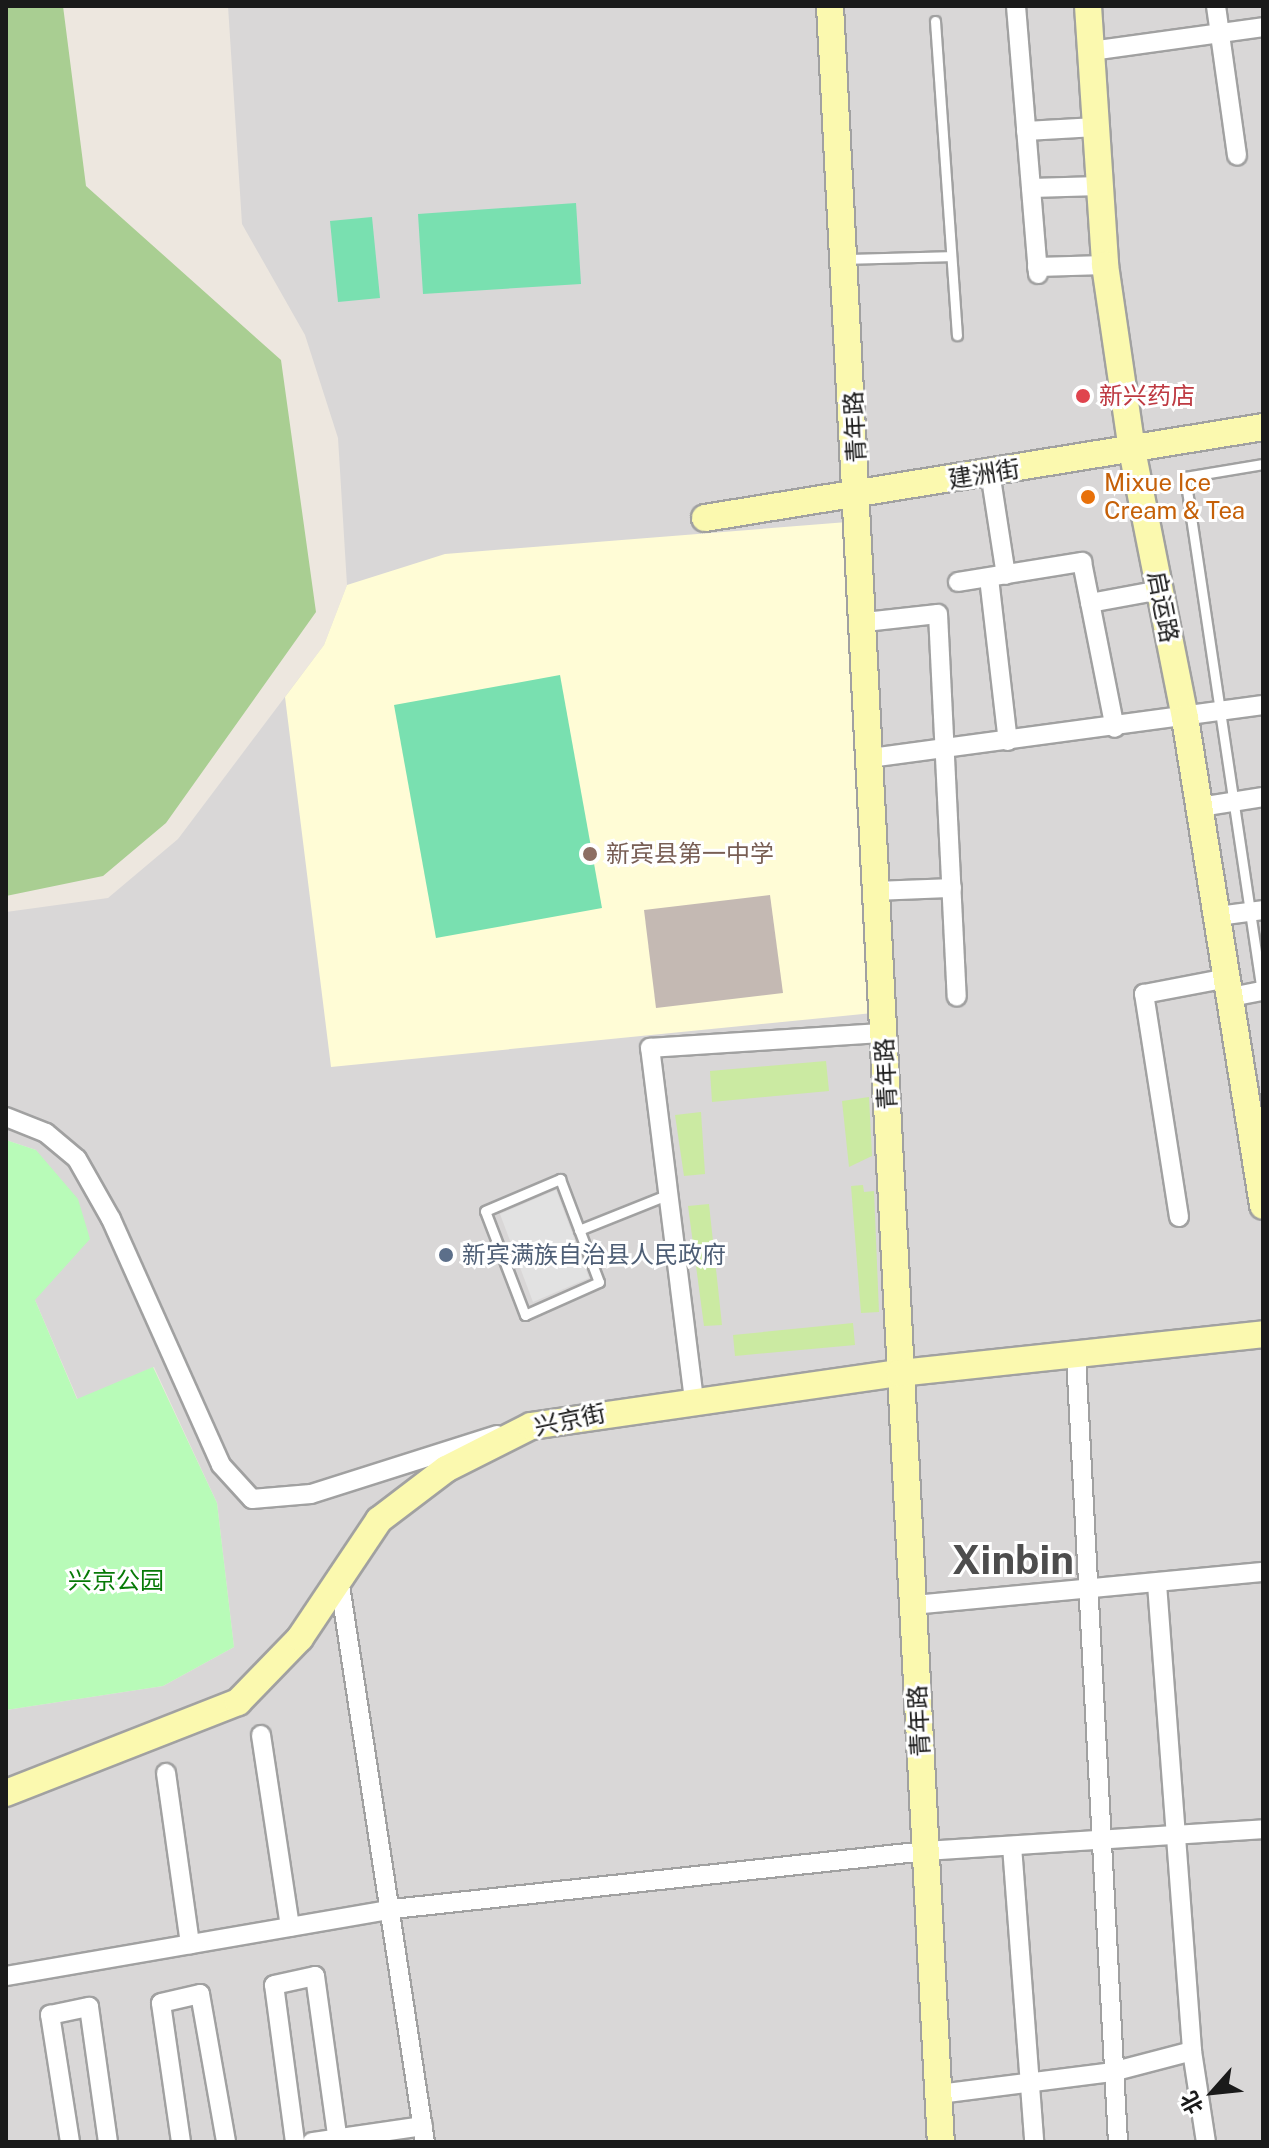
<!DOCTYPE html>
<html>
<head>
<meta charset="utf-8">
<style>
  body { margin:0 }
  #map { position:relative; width:1269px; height:2148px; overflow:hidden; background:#ede7df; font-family:"Public Sans","Noto Sans SC",sans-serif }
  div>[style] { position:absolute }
  .residential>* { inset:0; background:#d9d7d7 }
  .education>* { inset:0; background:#fffcd6 }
  .grass>* { inset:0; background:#cbeaa2 }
  .forest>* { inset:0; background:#a9ce92 }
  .park>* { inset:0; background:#b8fbb8 }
  .pitch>* { inset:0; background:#79e0b0 }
  .parking>* { inset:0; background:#e2e2e2 }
  .building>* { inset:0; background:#c4b9b3 }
  .roads { filter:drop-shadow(2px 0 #a1a1a1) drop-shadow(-2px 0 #a1a1a1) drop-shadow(0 2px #a1a1a1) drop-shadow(0 -2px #a1a1a1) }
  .lane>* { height:9px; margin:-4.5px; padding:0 4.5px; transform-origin:4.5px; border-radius:4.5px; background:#fff }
  .street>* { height:18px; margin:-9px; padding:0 9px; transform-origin:9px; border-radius:9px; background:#fff }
  .secondary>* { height:26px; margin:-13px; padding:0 13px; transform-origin:13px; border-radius:13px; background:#fbf9af }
  .dots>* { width:22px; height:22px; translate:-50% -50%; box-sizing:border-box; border:4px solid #fff; border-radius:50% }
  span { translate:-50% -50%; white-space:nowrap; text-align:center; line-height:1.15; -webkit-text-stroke:6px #fff; paint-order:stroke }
  .health-label { font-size:24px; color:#be3a42 }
  .left { translate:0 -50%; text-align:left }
  .street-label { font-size:24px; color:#1a1a1a }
  .food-label { font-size:24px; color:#c56008 }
  .education-label { font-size:24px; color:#785e54 }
  .service-label { font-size:24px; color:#4e5e75 }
  .park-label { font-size:24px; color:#077a07 }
  .town-label { font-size:40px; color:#4d4d4d; font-weight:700 }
  .frame { position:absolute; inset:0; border:8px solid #1a1a1a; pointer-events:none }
  .north { position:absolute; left:1173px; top:2052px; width:80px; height:80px; -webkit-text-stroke:6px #fff; paint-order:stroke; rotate:243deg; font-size:22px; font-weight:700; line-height:32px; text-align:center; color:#1a1a1a }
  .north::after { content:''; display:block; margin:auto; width:28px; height:36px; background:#1a1a1a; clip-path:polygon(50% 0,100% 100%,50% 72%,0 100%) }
</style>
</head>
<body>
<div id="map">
  <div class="residential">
    <i style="clip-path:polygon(228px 6px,1263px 6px,1263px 2142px,6px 2142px,6px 1710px,163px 1686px,234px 1647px,217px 1503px,154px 1367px,78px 1400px,35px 1300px,36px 1150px,6px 1140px,6px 912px,108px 898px,178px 839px,324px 645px,347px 585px,338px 438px,305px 335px,242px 224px)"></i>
  </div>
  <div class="education">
    <i style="clip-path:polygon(860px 521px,883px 1012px,331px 1067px,285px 697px,324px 645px,347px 585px,445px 554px)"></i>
  </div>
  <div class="grass">
    <i style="clip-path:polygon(826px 1061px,829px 1091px,712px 1102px,710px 1071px)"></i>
    <i style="clip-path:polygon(869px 1097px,872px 1156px,849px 1167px,842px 1101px)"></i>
    <i style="clip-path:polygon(701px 1112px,705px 1174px,684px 1176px,675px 1115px)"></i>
    <i style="clip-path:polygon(863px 1185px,864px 1192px,874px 1191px,879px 1312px,861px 1313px,851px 1186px)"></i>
    <i style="clip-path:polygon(709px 1204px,722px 1325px,704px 1326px,688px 1206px)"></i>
    <i style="clip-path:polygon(853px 1323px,855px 1345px,735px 1356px,733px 1335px)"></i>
  </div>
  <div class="forest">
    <i style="clip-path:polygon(6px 6px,63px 6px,86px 186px,281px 360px,316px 612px,166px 823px,103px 876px,6px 896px)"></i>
  </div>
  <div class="park">
    <i style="clip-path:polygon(6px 1140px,36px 1150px,78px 1199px,90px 1239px,35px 1300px,77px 1399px,153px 1367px,217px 1503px,234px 1647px,163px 1686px,6px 1710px)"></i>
  </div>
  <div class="pitch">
    <i style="clip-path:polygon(576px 203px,581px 284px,423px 294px,418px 214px)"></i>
    <i style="clip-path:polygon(372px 217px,380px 298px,338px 302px,330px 221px)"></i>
    <i style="clip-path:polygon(560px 675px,602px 908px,436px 938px,394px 705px)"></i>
  </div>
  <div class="parking">
    <i style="clip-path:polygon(556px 1190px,589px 1278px,533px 1302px,500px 1214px)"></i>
  </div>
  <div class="building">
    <i style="clip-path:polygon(770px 895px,783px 993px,656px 1008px,644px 910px)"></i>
  </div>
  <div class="roads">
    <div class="lane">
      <i style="left:935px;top:21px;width:315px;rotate:86deg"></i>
      <i style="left:845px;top:259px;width:106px;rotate:-1.6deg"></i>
      <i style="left:1262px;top:992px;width:521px;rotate:-98.5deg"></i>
      <i style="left:1185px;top:477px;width:79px;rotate:-9.5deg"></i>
      <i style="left:560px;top:1179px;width:110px;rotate:69.3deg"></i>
      <i style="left:599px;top:1282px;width:81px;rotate:156deg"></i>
      <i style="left:525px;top:1315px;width:111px;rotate:-111deg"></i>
      <i style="left:485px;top:1211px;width:82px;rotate:-23.1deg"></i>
      <i style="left:579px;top:1230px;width:97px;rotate:-21.8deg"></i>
    </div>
    <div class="street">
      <i style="left:1016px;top:6px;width:269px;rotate:85.3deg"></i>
      <i style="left:1216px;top:6px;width:151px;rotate:82deg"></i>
      <i style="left:1091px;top:51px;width:174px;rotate:-7.9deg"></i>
      <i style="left:1026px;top:131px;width:70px;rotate:-3.3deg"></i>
      <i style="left:1031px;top:188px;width:69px;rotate:-1.7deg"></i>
      <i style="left:1037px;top:267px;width:68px;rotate:-1.7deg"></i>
      <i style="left:990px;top:472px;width:104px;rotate:81.2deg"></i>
      <i style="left:989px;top:578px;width:164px;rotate:83.4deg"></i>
      <i style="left:958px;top:582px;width:126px;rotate:-9.2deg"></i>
      <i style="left:1082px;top:562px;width:169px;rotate:78.8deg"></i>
      <i style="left:1090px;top:603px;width:71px;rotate:-10.5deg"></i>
      <i style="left:865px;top:622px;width:73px;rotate:-6.3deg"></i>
      <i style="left:938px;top:614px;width:383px;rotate:87.2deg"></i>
      <i style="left:871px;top:758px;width:396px;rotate:-7.7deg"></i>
      <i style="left:1200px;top:807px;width:64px;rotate:-9deg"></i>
      <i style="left:877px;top:891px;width:75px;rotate:-2.3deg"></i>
      <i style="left:1218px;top:916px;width:45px;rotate:-7.6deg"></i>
      <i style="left:1231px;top:997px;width:33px;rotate:-11deg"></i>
      <i style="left:6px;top:1117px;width:43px;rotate:21.8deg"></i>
      <i style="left:46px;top:1133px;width:40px;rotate:40deg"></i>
      <i style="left:77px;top:1159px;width:69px;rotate:60.5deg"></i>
      <i style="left:111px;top:1219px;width:269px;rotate:65.9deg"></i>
      <i style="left:221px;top:1465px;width:46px;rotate:47.6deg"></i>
      <i style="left:252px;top:1499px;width:59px;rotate:-4.8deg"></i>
      <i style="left:311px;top:1494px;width:195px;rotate:-17.6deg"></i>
      <i style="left:1179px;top:1217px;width:226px;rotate:-98.9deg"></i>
      <i style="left:1144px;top:994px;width:86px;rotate:-10.8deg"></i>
      <i style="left:1076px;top:1357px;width:786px;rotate:86.94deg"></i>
      <i style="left:694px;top:1400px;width:355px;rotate:-97.1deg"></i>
      <i style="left:650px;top:1048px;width:234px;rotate:-3.7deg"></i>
      <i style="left:339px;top:1579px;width:570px;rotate:81.32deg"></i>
      <i style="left:1157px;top:1584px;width:468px;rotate:85.7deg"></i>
      <i style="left:1192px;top:2051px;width:92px;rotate:81.3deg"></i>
      <i style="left:913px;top:1605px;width:352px;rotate:-5.4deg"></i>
      <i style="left:261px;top:1735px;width:194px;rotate:81.4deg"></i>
      <i style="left:166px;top:1773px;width:173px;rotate:82deg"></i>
      <i style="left:1012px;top:1846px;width:297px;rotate:85.7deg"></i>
      <i style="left:6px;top:1976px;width:393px;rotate:-9.8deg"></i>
      <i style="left:393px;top:1909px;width:536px;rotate:-6.21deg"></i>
      <i style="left:926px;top:1851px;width:338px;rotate:-3.7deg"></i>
      <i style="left:939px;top:2094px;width:174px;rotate:-7.2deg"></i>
      <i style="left:1112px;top:2072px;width:83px;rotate:-14.7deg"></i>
      <i style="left:70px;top:2142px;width:129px;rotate:-98.9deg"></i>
      <i style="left:50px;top:2015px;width:40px;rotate:-12deg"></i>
      <i style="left:89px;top:2007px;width:136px;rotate:82deg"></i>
      <i style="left:181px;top:2142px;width:140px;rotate:-98.2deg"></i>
      <i style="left:161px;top:2003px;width:40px;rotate:-13deg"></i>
      <i style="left:200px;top:1994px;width:150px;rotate:80deg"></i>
      <i style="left:295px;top:2142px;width:158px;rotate:-97.6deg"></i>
      <i style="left:274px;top:1985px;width:42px;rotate:-12.4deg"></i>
      <i style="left:315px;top:1976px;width:168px;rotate:82.1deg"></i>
      <i style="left:312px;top:2142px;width:112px;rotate:-8.2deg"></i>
    </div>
    <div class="secondary">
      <i style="left:830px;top:6px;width:2139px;rotate:87.03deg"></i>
      <i style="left:1088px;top:6px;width:260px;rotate:86.2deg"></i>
      <i style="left:1105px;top:265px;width:187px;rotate:81.7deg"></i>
      <i style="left:1132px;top:450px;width:273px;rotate:78.8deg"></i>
      <i style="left:1185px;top:718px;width:494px;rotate:80.9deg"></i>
      <i style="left:705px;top:518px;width:565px;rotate:-9.26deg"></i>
      <i style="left:6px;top:1793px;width:249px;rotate:-21.4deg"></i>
      <i style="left:238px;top:1702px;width:89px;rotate:-45.9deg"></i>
      <i style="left:300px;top:1638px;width:142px;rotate:-56.2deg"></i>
      <i style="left:379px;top:1520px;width:84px;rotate:-37.3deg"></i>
      <i style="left:446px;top:1469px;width:95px;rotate:-26.8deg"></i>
      <i style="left:531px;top:1426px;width:373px;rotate:-8.2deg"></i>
      <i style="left:900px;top:1373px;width:365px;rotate:-6.1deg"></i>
    </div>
  </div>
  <div class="dots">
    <i style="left:1083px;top:396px;background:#e0444e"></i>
    <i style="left:1088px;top:497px;background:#e8710a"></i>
    <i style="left:590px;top:854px;background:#8d6e63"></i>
    <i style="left:446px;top:1255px;background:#5c6f8a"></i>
  </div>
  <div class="health-label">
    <span class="left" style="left:1099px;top:396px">新兴药店</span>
  </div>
  <div class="street-label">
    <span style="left:855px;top:427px;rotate:-93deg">青年路</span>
    <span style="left:984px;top:474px;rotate:-9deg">建洲街</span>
    <span style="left:1163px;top:607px;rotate:79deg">启运路</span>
    <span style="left:886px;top:1074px;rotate:-93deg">青年路</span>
    <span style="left:570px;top:1420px;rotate:-12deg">兴京街</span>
    <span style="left:919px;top:1721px;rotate:-93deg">青年路</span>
  </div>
  <div class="food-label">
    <span class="left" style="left:1104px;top:497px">Mixue Ice<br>Cream &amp; Tea</span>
  </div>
  <div class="education-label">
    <span class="left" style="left:606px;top:854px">新宾县第一中学</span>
  </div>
  <div class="service-label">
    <span class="left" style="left:462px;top:1255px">新宾满族自治县人民政府</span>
  </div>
  <div class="park-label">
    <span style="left:116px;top:1581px">兴京公园</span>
  </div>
  <div class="town-label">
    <span style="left:1013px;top:1560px">Xinbin</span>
  </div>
  <div class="frame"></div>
  <div class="north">北</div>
</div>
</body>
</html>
